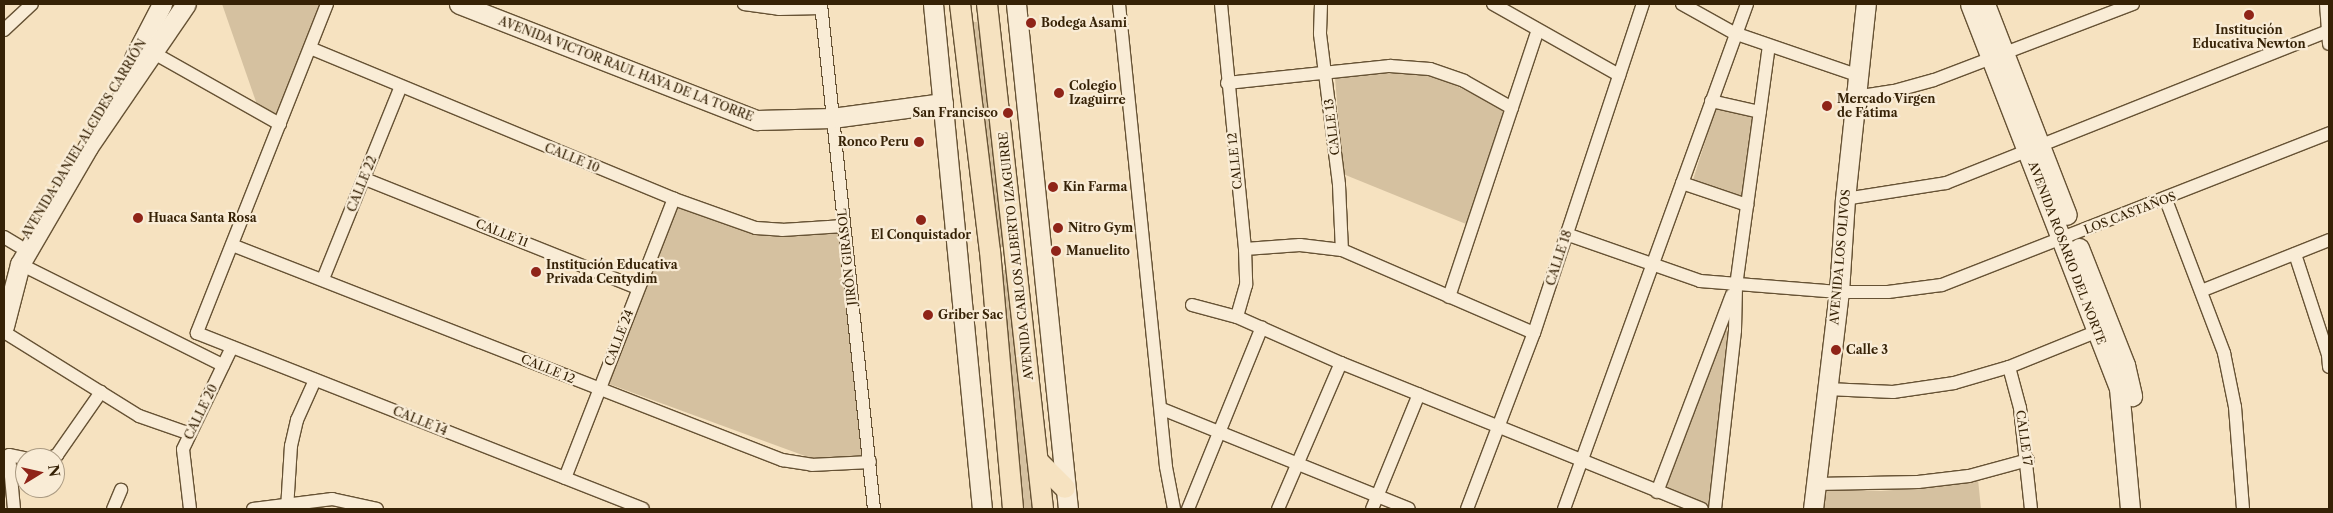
<!DOCTYPE html>
<html>
<head>
<meta charset="utf-8">
<style>
  body { margin:0 }
  #map { position:relative; width:2333px; height:513px; overflow:hidden; background:#f6e2c0; font-family:"Libre Caslon Text",serif }
  div>[style] { position:absolute }
  .green>* { inset:0; background:#d5c1a0 }
  .roads { filter:drop-shadow(1px 0 #665234) drop-shadow(-1px 0 #665234) drop-shadow(0 1px #665234) drop-shadow(0 -1px #665234) }
  .street>* { height:12px; margin:-6px; padding:0 6px; transform-origin:6px; border-radius:6px; background:#f9ecd6 }
  .secondary>* { height:19px; margin:-9.5px; padding:0 9.5px; transform-origin:9.5px; border-radius:9.5px; background:#f9ecd6 }
  .primary>* { height:20px; margin:-10px; padding:0 10px; transform-origin:10px; border-radius:10px; background:#f6e2c0 }
  .dots>* { width:14px; height:14px; translate:-50% -50%; box-sizing:border-box; border:2px solid #f9ecd6; border-radius:50% }
  span { translate:-50% -50%; white-space:nowrap; text-align:center; line-height:1.15; -webkit-text-stroke:4.5px #f9ecd6; paint-order:stroke }
  .poi-label { font-size:12px; color:#362206; font-weight:700 }
  .left { translate:0 -50%; text-align:left }
  .right { translate:-100% -50%; text-align:right }
  .street-label { font-size:12px; color:#362206 }
  .frame { position:absolute; inset:0; border:5px solid #362206; pointer-events:none }
  .north { position:absolute; left:15px; top:448px; width:50px; height:50px; box-sizing:border-box; background:#f9ecd6; border:1px solid #ab9b83; border-radius:50%; rotate:81deg; font-size:14px; font-weight:700; line-height:20px; text-align:center; color:#362206 }
  .north::after { content:''; display:block; margin:auto; width:18px; height:22px; background:#8f2418; clip-path:polygon(50% 0,100% 100%,50% 72%,0 100%) }
</style>
</head>
<body>
<div id="map">
  <div class="green">
    <i style="clip-path:polygon(222px 4px,321px 4px,275px 121px,261px 116px)"></i>
    <i style="clip-path:polygon(983px 21px,1006px 246px,1003px 247px,998px 247px,968px 23px)"></i>
    <i style="clip-path:polygon(1396px 72px,1436px 76px,1506px 110px,1466px 224px,1343px 174px,1335px 78px)"></i>
    <i style="clip-path:polygon(1716px 107px,1754px 115px,1743px 200px,1692px 183px)"></i>
    <i style="clip-path:polygon(675px 203px,765px 236px,834px 229px,841px 236px,863px 455px,816px 460px,609px 384px)"></i>
    <i style="clip-path:polygon(997px 270px,1008px 270px,1036px 509px,1020px 509px)"></i>
    <i style="clip-path:polygon(1723px 328px,1732px 333px,1712px 509px,1663px 489px)"></i>
    <i style="clip-path:polygon(1978px 479px,1981px 509px,1819px 509px,1825px 488px,1881px 491px,1931px 487px)"></i>
  </div>
  <div class="roads">
    <div class="street">
      <i style="left:327px;top:4px;width:354px;rotate:111.6deg"></i>
      <i style="left:197px;top:333px;width:479px;rotate:21.5deg"></i>
      <i style="left:744px;top:4px;width:35px;rotate:8deg"></i>
      <i style="left:779px;top:9px;width:42px;rotate:-1.4deg"></i>
      <i style="left:821px;top:4px;width:508px;rotate:84.01deg"></i>
      <i style="left:1119px;top:4px;width:465px;rotate:84.2deg"></i>
      <i style="left:1166px;top:467px;width:43px;rotate:79.2deg"></i>
      <i style="left:1221px;top:4px;width:246px;rotate:84.4deg"></i>
      <i style="left:1245px;top:249px;width:36px;rotate:88deg"></i>
      <i style="left:1246px;top:285px;width:33px;rotate:106deg"></i>
      <i style="left:1321px;top:4px;width:30px;rotate:92deg"></i>
      <i style="left:1320px;top:34px;width:152px;rotate:82.8deg"></i>
      <i style="left:1339px;top:185px;width:65px;rotate:87.4deg"></i>
      <i style="left:1493px;top:4px;width:145px;rotate:29.4deg"></i>
      <i style="left:1682px;top:4px;width:60px;rotate:29.1deg"></i>
      <i style="left:1734px;top:33px;width:130px;rotate:18.9deg"></i>
      <i style="left:2326px;top:4px;width:40px;rotate:85.7deg"></i>
      <i style="left:4px;top:30px;width:38px;rotate:-43deg"></i>
      <i style="left:310px;top:48px;width:394px;rotate:22.5deg"></i>
      <i style="left:674px;top:199px;width:87px;rotate:19.5deg"></i>
      <i style="left:756px;top:228px;width:26px;rotate:4deg"></i>
      <i style="left:782px;top:230px;width:62px;rotate:-3.7deg"></i>
      <i style="left:152px;top:52px;width:147px;rotate:29.4deg"></i>
      <i style="left:1227px;top:83px;width:164px;rotate:-6deg"></i>
      <i style="left:1390px;top:66px;width:40px;rotate:4.3deg"></i>
      <i style="left:1430px;top:69px;width:36px;rotate:19deg"></i>
      <i style="left:1464px;top:81px;width:55px;rotate:29.4deg"></i>
      <i style="left:1855px;top:97px;width:39px;rotate:-9deg"></i>
      <i style="left:1894px;top:91px;width:41px;rotate:-15.4deg"></i>
      <i style="left:1934px;top:80px;width:213px;rotate:-20.9deg"></i>
      <i style="left:1711px;top:101px;width:50px;rotate:12.7deg"></i>
      <i style="left:365px;top:179px;width:294px;rotate:21.8deg"></i>
      <i style="left:1682px;top:183px;width:69px;rotate:18.7deg"></i>
      <i style="left:1845px;top:199px;width:102px;rotate:-9deg"></i>
      <i style="left:1946px;top:183px;width:411px;rotate:-21.7deg"></i>
      <i style="left:2166px;top:200px;width:164px;rotate:69.2deg"></i>
      <i style="left:2224px;top:353px;width:55px;rotate:78.5deg"></i>
      <i style="left:2235px;top:407px;width:102px;rotate:85.5deg"></i>
      <i style="left:1566px;top:234px;width:142px;rotate:19.3deg"></i>
      <i style="left:1700px;top:281px;width:139px;rotate:4.5deg"></i>
      <i style="left:1839px;top:292px;width:49px"></i>
      <i style="left:1888px;top:292px;width:54px;rotate:-7.4deg"></i>
      <i style="left:1942px;top:285px;width:416px;rotate:-21.4deg"></i>
      <i style="left:4px;top:237px;width:17px;rotate:31deg"></i>
      <i style="left:232px;top:245px;width:591px;rotate:21.35deg"></i>
      <i style="left:782px;top:460px;width:30px;rotate:9deg"></i>
      <i style="left:812px;top:465px;width:58px;rotate:-3deg"></i>
      <i style="left:1245px;top:249px;width:55px;rotate:-4.2deg"></i>
      <i style="left:1300px;top:245px;width:42px;rotate:6.8deg"></i>
      <i style="left:1342px;top:250px;width:209px;rotate:23.4deg"></i>
      <i style="left:2295px;top:254px;width:106px;rotate:71.9deg"></i>
      <i style="left:2328px;top:355px;width:12px;rotate:85deg"></i>
      <i style="left:20px;top:264px;width:227px;rotate:26.5deg"></i>
      <i style="left:323px;top:279px;width:206px;rotate:-68deg"></i>
      <i style="left:2201px;top:291px;width:138px;rotate:-21.7deg"></i>
      <i style="left:1449px;top:297px;width:281px;rotate:-71.6deg"></i>
      <i style="left:1192px;top:305px;width:47px;rotate:14.9deg"></i>
      <i style="left:1237px;top:317px;width:114px;rotate:23.9deg"></i>
      <i style="left:1341px;top:363px;width:389px;rotate:22deg"></i>
      <i style="left:4px;top:332px;width:159px;rotate:31.9deg"></i>
      <i style="left:139px;top:416px;width:54px;rotate:19.4deg"></i>
      <i style="left:2009px;top:367px;width:42px;rotate:75deg"></i>
      <i style="left:2020px;top:408px;width:102px;rotate:83.8deg"></i>
      <i style="left:1827px;top:389px;width:66px;rotate:2.6deg"></i>
      <i style="left:1893px;top:392px;width:62px;rotate:-8.4deg"></i>
      <i style="left:1954px;top:383px;width:57px;rotate:-16.2deg"></i>
      <i style="left:2009px;top:367px;width:101px;rotate:-22deg"></i>
      <i style="left:1162px;top:409px;width:266px;rotate:22deg"></i>
      <i style="left:49px;top:458px;width:9px;rotate:-21deg"></i>
      <i style="left:57px;top:455px;width:77px;rotate:-55.1deg"></i>
      <i style="left:565px;top:478px;width:300px;rotate:-68.7deg"></i>
      <i style="left:1816px;top:484px;width:102px;rotate:-1.1deg"></i>
      <i style="left:1918px;top:482px;width:51px;rotate:-6.7deg"></i>
      <i style="left:1969px;top:476px;width:61px;rotate:-15.2deg"></i>
      <i style="left:1657px;top:492px;width:211px;rotate:-69.2deg"></i>
      <i style="left:14px;top:509px;width:54px;rotate:-95.3deg"></i>
      <i style="left:9px;top:455px;width:16px;rotate:11deg"></i>
      <i style="left:113px;top:509px;width:21px;rotate:-67deg"></i>
      <i style="left:190px;top:509px;width:60px;rotate:-96.7deg"></i>
      <i style="left:183px;top:449px;width:113px;rotate:-64.3deg"></i>
      <i style="left:253px;top:509px;width:80px;rotate:-7.2deg"></i>
      <i style="left:332px;top:499px;width:46px;rotate:12.5deg"></i>
      <i style="left:287px;top:509px;width:63px;rotate:-86.4deg"></i>
      <i style="left:291px;top:446px;width:27px;rotate:-77deg"></i>
      <i style="left:297px;top:420px;width:44px;rotate:-65.8deg"></i>
      <i style="left:1188px;top:509px;width:196px;rotate:-67.9deg"></i>
      <i style="left:1278px;top:509px;width:159px;rotate:-66.7deg"></i>
      <i style="left:1372px;top:509px;width:124px;rotate:-67.8deg"></i>
      <i style="left:1467px;top:509px;width:188px;rotate:-69.2deg"></i>
      <i style="left:1534px;top:333px;width:347px;rotate:-71.7deg"></i>
      <i style="left:1564px;top:509px;width:537px;rotate:-70.08deg"></i>
      <i style="left:1715px;top:509px;width:180px;rotate:-83.6deg"></i>
      <i style="left:1735px;top:330px;width:44px;rotate:-88.7deg"></i>
      <i style="left:1736px;top:286px;width:242px;rotate:-82.2deg"></i>
    </div>
    <div class="secondary">
      <i style="left:459px;top:4px;width:320px;rotate:21.3deg"></i>
      <i style="left:757px;top:120px;width:75px;rotate:-1.5deg"></i>
      <i style="left:832px;top:118px;width:112px;rotate:-7.7deg"></i>
      <i style="left:933px;top:4px;width:507px;rotate:84.46deg"></i>
      <i style="left:1016px;top:4px;width:508px;rotate:84.12deg"></i>
      <i style="left:1970px;top:4px;width:412px;rotate:68.8deg"></i>
      <i style="left:2119px;top:388px;width:121px;rotate:84.8deg"></i>
      <i style="left:1985px;top:4px;width:226px;rotate:68.8deg"></i>
      <i style="left:134px;top:58px;width:61px;rotate:-62.6deg"></i>
      <i style="left:2079px;top:248px;width:126px;rotate:68.5deg"></i>
      <i style="left:2125px;top:365px;width:32px;rotate:77deg"></i>
      <i style="left:4px;top:326px;width:64px;rotate:-75.5deg"></i>
      <i style="left:20px;top:264px;width:135px;rotate:-59.8deg"></i>
      <i style="left:88px;top:147px;width:173px;rotate:-55.6deg"></i>
      <i style="left:1813px;top:509px;width:219px;rotate:-83.2deg"></i>
      <i style="left:1839px;top:292px;width:93px;rotate:-86.3deg"></i>
      <i style="left:1845px;top:199px;width:196px;rotate:-83.9deg"></i>
    </div>
    <div class="primary">
      <i style="left:960px;top:4px;width:249px;rotate:83.1deg"></i>
      <i style="left:990px;top:251px;width:259px;rotate:84.9deg"></i>
      <i style="left:987px;top:4px;width:508px;rotate:83.67deg"></i>
      <i style="left:1038px;top:461px;width:38px;rotate:45deg"></i>
    </div>
  </div>
  <div class="dots">
    <i style="left:2249px;top:15px;background:#8f2418"></i>
    <i style="left:1031px;top:23px;background:#8f2418"></i>
    <i style="left:1059px;top:93px;background:#8f2418"></i>
    <i style="left:1827px;top:106px;background:#8f2418"></i>
    <i style="left:1008px;top:113px;background:#8f2418"></i>
    <i style="left:919px;top:142px;background:#8f2418"></i>
    <i style="left:1053px;top:187px;background:#8f2418"></i>
    <i style="left:138px;top:218px;background:#8f2418"></i>
    <i style="left:921px;top:220px;background:#8f2418"></i>
    <i style="left:1058px;top:228px;background:#8f2418"></i>
    <i style="left:1056px;top:251px;background:#8f2418"></i>
    <i style="left:536px;top:272px;background:#8f2418"></i>
    <i style="left:928px;top:315px;background:#8f2418"></i>
    <i style="left:1836px;top:350px;background:#8f2418"></i>
  </div>
  <div class="poi-label">
    <span class="left" style="left:1041px;top:23px">Bodega Asami</span>
    <span style="left:2249px;top:37px">Institución<br>Educativa Newton</span>
    <span class="left" style="left:1069px;top:93px">Colegio<br>Izaguirre</span>
    <span class="left" style="left:1837px;top:106px">Mercado Virgen<br>de Fátima</span>
    <span class="right" style="left:998px;top:113px">San Francisco</span>
    <span class="right" style="left:909px;top:142px">Ronco Peru</span>
    <span class="left" style="left:1063px;top:187px">Kin Farma</span>
    <span class="left" style="left:148px;top:218px">Huaca Santa Rosa</span>
    <span class="left" style="left:1068px;top:228px">Nitro Gym</span>
    <span style="left:921px;top:235px">El Conquistador</span>
    <span class="left" style="left:1066px;top:251px">Manuelito</span>
    <span class="left" style="left:546px;top:272px">Institución Educativa<br>Privada Centydim</span>
    <span class="left" style="left:938px;top:315px">Griber Sac</span>
    <span class="left" style="left:1846px;top:350px">Calle 3</span>
  </div>
  <div class="street-label">
    <span style="left:626px;top:69px;rotate:21deg">AVENIDA VICTOR RAUL HAYA DE LA TORRE</span>
    <span style="left:1332px;top:127px;rotate:-97deg">CALLE 13</span>
    <span style="left:84px;top:139px;rotate:-59deg">AVENIDA DANIEL ALCIDES CARRIÓN</span>
    <span style="left:572px;top:158px;rotate:22deg">CALLE 10</span>
    <span style="left:1235px;top:161px;rotate:-96deg">CALLE 12</span>
    <span style="left:362px;top:184px;rotate:-68deg">CALLE 22</span>
    <span style="left:2130px;top:213px;rotate:-21deg">LOS CASTAÑOS</span>
    <span style="left:502px;top:233px;rotate:22deg">CALLE 11</span>
    <span style="left:2067px;top:253px;rotate:69deg">AVENIDA ROSARIO DEL NORTE</span>
    <span style="left:1016px;top:256px;rotate:-96deg">AVENIDA CARLOS ALBERTO IZAGUIRRE</span>
    <span style="left:847px;top:257px;rotate:-96deg">JIRÓN GIRASOL</span>
    <span style="left:1840px;top:257px;rotate:-85deg">AVENIDA LOS OLIVOS</span>
    <span style="left:1559px;top:258px;rotate:-72deg">CALLE 18</span>
    <span style="left:619px;top:338px;rotate:-69deg">CALLE 24</span>
    <span style="left:548px;top:369px;rotate:22deg">CALLE 12</span>
    <span style="left:201px;top:412px;rotate:-64deg">CALLE 20</span>
    <span style="left:420px;top:421px;rotate:22deg">CALLE 14</span>
    <span style="left:2024px;top:438px;rotate:82deg">CALLE 17</span>
  </div>
  <div class="frame"></div>
  <div class="north">N</div>
</div>
</body>
</html>
